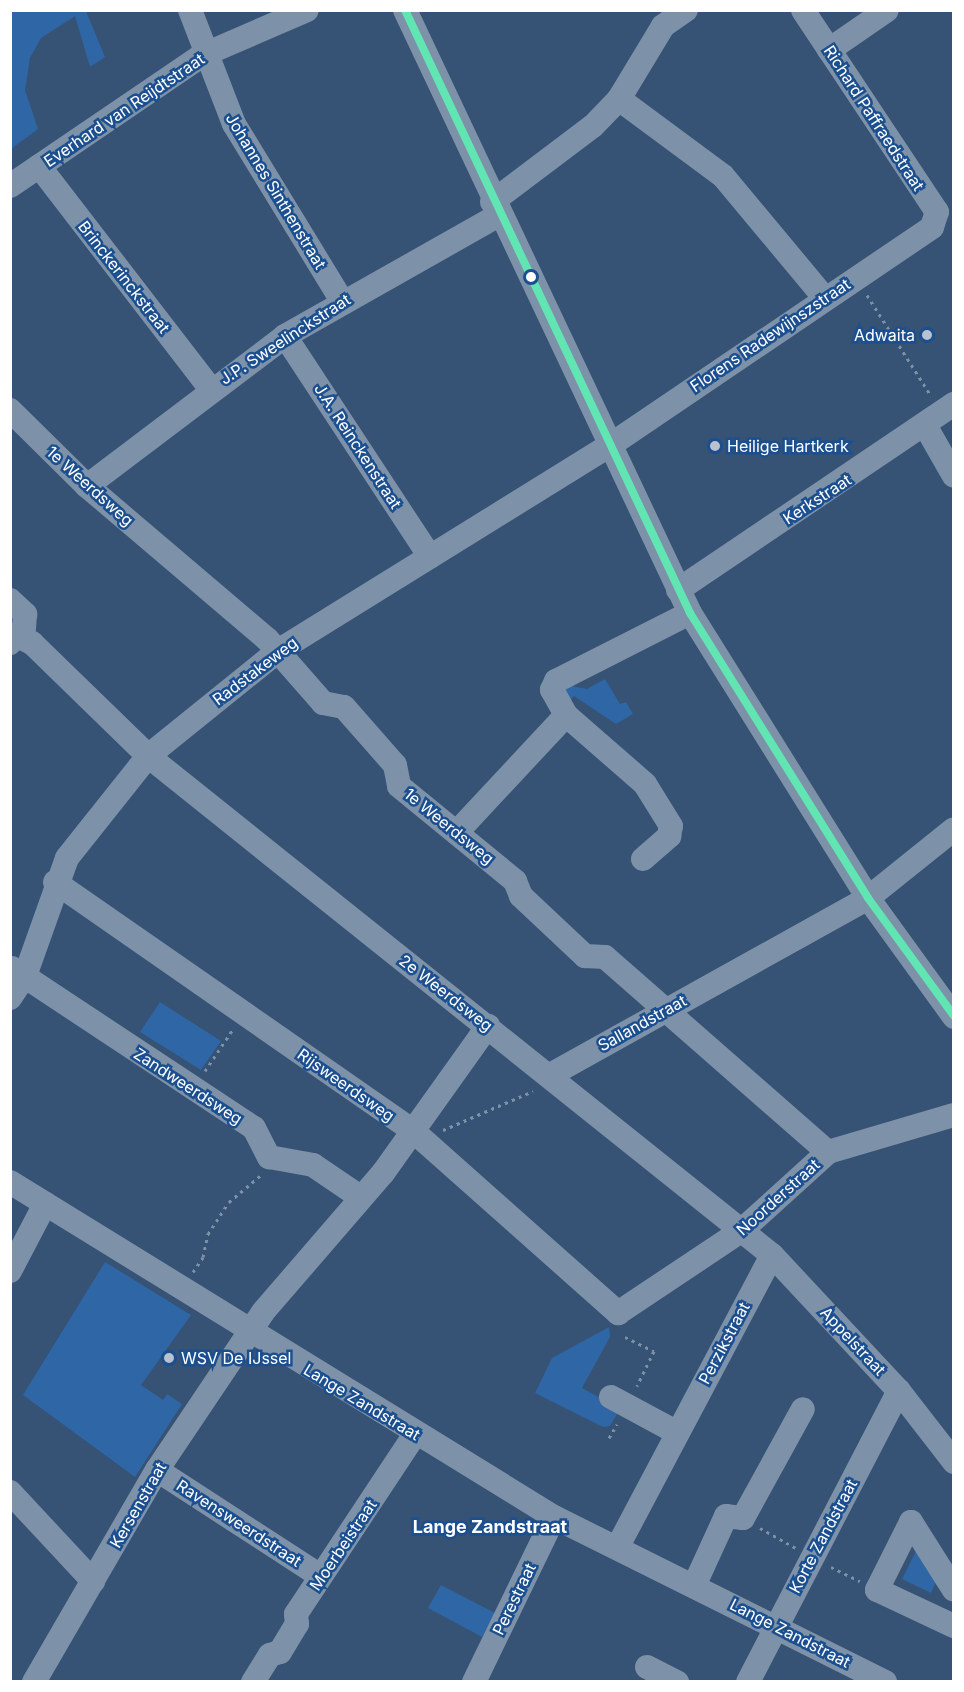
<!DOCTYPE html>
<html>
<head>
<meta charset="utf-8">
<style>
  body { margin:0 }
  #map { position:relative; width:964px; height:1692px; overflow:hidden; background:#365274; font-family:Inter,sans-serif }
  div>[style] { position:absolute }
  .green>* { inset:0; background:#2f66a5 }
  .path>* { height:3px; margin-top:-1.5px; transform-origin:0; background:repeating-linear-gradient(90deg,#7d92a8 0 3px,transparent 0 7.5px) }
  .minor>* { height:24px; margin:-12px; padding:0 12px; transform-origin:12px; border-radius:12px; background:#7d92a8 }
  .bus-1>* { height:8px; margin:-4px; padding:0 4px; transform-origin:4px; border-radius:4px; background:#60e5b3 }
  .dots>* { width:16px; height:16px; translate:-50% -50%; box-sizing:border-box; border:3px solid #1b4f8f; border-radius:50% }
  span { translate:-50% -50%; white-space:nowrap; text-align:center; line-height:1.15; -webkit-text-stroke:5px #1b4f8f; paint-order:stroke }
  .street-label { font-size:16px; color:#fff }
  .poi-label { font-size:16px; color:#fff }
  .right { translate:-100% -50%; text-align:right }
  .left { translate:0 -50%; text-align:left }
  .neighbourhood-label { font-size:18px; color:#fff; font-weight:700 }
  .frame { position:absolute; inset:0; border:12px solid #fff; pointer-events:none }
</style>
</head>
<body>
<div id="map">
  <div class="green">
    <i style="clip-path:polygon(11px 10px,86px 11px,105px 57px,90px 67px,75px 16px,41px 38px,30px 58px,25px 90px,38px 129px,11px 149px)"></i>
    <i style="clip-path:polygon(605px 679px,620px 704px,626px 702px,633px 714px,616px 724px,574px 696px,567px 704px,563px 691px,567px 685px,587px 689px)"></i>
    <i style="clip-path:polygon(160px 1002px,221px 1041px,201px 1070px,140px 1032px)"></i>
    <i style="clip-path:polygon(105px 1262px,191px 1315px,141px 1385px,163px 1400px,167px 1394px,182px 1404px,135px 1477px,23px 1395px)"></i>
    <i style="clip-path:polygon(609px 1327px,610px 1337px,582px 1388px,620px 1409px,610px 1426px,603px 1427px,535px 1393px,552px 1358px)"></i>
    <i style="clip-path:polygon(918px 1547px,939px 1575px,931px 1593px,902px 1579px)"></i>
    <i style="clip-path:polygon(441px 1585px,495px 1613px,482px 1637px,428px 1608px)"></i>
  </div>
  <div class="path">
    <i style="left:867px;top:295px;width:120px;rotate:57.6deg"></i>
    <i style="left:205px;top:1071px;width:50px;rotate:-56.3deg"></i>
    <i style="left:443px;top:1130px;width:98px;rotate:-23.4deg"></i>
    <i style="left:193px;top:1272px;width:18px;rotate:-56deg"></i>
    <i style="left:203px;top:1257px;width:24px;rotate:-78deg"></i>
    <i style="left:208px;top:1234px;width:38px;rotate:-57deg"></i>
    <i style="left:229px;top:1202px;width:42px;rotate:-40.2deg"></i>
    <i style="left:625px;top:1337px;width:32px;rotate:26deg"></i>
    <i style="left:654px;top:1351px;width:39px;rotate:116deg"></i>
    <i style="left:609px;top:1438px;width:16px;rotate:-60deg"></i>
    <i style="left:760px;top:1528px;width:41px;rotate:29.1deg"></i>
    <i style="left:831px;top:1567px;width:32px;rotate:26deg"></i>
  </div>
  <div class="minor">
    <i style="left:190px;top:10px;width:122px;rotate:68.9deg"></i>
    <i style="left:234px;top:124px;width:207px;rotate:58.6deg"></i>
    <i style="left:405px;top:10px;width:667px;rotate:64.7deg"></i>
    <i style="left:690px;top:613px;width:336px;rotate:58deg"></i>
    <i style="left:868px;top:898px;width:147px;rotate:54.1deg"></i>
    <i style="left:829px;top:50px;width:70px;rotate:-34.6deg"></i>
    <i style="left:619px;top:99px;width:129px;rotate:36.5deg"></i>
    <i style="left:723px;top:176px;width:156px;rotate:50.2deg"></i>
    <i style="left:39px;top:166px;width:280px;rotate:52.4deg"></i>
    <i style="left:10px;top:186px;width:233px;rotate:-34.2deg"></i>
    <i style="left:203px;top:55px;width:113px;rotate:-23.4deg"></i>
    <i style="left:492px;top:202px;width:126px;rotate:-37deg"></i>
    <i style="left:593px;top:126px;width:37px;rotate:-46deg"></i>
    <i style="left:619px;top:99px;width:85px;rotate:-58.9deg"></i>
    <i style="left:663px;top:26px;width:28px;rotate:-35deg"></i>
    <i style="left:285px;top:336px;width:264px;rotate:56.7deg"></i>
    <i style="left:10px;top:410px;width:108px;rotate:44.6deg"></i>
    <i style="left:87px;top:486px;width:236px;rotate:40.4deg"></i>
    <i style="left:267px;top:639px;width:85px;rotate:48.8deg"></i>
    <i style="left:323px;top:703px;width:21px;rotate:11deg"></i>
    <i style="left:344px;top:707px;width:77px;rotate:48.7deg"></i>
    <i style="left:395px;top:765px;width:21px;rotate:79deg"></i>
    <i style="left:399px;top:786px;width:150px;rotate:39.3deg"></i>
    <i style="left:515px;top:881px;width:16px;rotate:68deg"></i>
    <i style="left:521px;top:896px;width:88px;rotate:43.2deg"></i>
    <i style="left:585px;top:956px;width:20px;rotate:3deg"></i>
    <i style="left:605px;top:957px;width:296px;rotate:41.2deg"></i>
    <i style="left:926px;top:427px;width:56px;rotate:60.3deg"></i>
    <i style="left:87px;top:486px;width:248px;rotate:-37.1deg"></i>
    <i style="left:285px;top:336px;width:246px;rotate:-29.5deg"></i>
    <i style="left:678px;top:590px;width:333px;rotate:-34deg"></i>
    <i style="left:10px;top:600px;width:21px;rotate:43deg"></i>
    <i style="left:25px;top:614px;width:14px;rotate:94deg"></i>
    <i style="left:24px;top:628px;width:21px;rotate:133deg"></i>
    <i style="left:18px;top:636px;width:16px;rotate:27deg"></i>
    <i style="left:32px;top:643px;width:162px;rotate:44.2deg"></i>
    <i style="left:148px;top:756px;width:799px;rotate:38.65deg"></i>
    <i style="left:772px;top:1255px;width:186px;rotate:47deg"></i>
    <i style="left:899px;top:1391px;width:90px;rotate:52.2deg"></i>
    <i style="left:458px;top:831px;width:158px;rotate:-47deg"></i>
    <i style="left:643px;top:859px;width:35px;rotate:-41deg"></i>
    <i style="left:669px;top:836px;width:10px;rotate:-79deg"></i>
    <i style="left:671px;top:826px;width:49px;rotate:-121.8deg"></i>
    <i style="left:645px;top:784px;width:105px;rotate:-138.9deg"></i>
    <i style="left:566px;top:715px;width:29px;rotate:-119deg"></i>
    <i style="left:552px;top:690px;width:10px;rotate:-66deg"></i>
    <i style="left:556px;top:681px;width:150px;rotate:-26.9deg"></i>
    <i style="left:55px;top:882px;width:435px;rotate:34.8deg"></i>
    <i style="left:412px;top:1130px;width:276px;rotate:41.6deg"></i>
    <i style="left:618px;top:1313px;width:148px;rotate:-33.7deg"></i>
    <i style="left:741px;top:1231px;width:118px;rotate:-42.2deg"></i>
    <i style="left:828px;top:1152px;width:131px;rotate:-16.4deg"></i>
    <i style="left:12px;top:968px;width:290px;rotate:33.5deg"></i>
    <i style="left:254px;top:1128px;width:33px;rotate:63deg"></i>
    <i style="left:269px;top:1157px;width:45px;rotate:10.3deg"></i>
    <i style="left:313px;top:1165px;width:57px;rotate:34.2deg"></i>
    <i style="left:10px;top:998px;width:27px;rotate:-56deg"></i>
    <i style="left:25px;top:976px;width:125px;rotate:-70.4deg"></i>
    <i style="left:67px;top:858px;width:130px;rotate:-51.5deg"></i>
    <i style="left:148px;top:756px;width:167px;rotate:-38.9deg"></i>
    <i style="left:278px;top:651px;width:389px;rotate:-31.8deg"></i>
    <i style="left:609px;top:446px;width:390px;rotate:-34.1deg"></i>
    <i style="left:932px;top:227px;width:16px;rotate:-72deg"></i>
    <i style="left:937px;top:212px;width:242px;rotate:-123.6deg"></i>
    <i style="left:552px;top:1074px;width:362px;rotate:-29.1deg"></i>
    <i style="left:868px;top:898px;width:110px;rotate:-38.7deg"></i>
    <i style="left:10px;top:1182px;width:639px;rotate:31.63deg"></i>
    <i style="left:554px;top:1517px;width:370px;rotate:26.5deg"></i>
    <i style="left:10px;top:1271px;width:76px;rotate:-62.4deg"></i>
    <i style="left:611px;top:1397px;width:74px;rotate:28.3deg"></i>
    <i style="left:157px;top:1470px;width:194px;rotate:33deg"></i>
    <i style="left:10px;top:1492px;width:122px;rotate:47deg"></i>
    <i style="left:911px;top:1522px;width:76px;rotate:116.6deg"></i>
    <i style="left:877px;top:1590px;width:85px;rotate:25.1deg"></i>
    <i style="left:911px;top:1522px;width:80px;rotate:57.7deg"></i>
    <i style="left:617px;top:1548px;width:331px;rotate:-62.1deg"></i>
    <i style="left:694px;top:1586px;width:77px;rotate:-65.4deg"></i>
    <i style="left:726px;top:1516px;width:17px;rotate:7deg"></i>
    <i style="left:743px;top:1518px;width:124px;rotate:-61.2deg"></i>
    <i style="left:647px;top:1667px;width:34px;rotate:27deg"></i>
    <i style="left:34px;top:1682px;width:245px;rotate:-59.9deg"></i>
    <i style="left:157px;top:1470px;width:190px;rotate:-56.1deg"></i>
    <i style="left:263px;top:1312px;width:184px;rotate:-49.2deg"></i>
    <i style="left:383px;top:1173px;width:181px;rotate:-54.5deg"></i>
    <i style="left:253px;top:1682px;width:32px;rotate:-58deg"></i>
    <i style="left:270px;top:1655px;width:10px;rotate:-17deg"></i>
    <i style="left:280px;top:1652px;width:33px;rotate:-59deg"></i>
    <i style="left:297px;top:1624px;width:10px;rotate:-96deg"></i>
    <i style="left:296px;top:1614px;width:216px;rotate:-56.5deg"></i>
    <i style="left:474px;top:1682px;width:183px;rotate:-64.1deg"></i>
    <i style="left:748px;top:1682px;width:328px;rotate:-62.6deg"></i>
  </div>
  <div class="bus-1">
    <i style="left:405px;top:10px;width:667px;rotate:64.7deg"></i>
    <i style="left:690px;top:613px;width:336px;rotate:58deg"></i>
    <i style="left:868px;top:898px;width:146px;rotate:53.9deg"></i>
  </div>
  <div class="dots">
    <i style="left:531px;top:277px;background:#fff"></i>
    <i style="left:927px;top:335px;background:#b9c2ce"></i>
    <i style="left:715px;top:446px;background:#b9c2ce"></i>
    <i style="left:169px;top:1358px;background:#b9c2ce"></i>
  </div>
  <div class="street-label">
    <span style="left:124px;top:110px;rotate:-34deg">Everhard van Reijdtstraat</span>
    <span style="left:874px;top:118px;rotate:57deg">Richard Paffraedstraat</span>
    <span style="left:276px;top:191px;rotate:59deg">Johannes Sinthenstraat</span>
    <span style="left:124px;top:277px;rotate:52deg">Brinckerinckstraat</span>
    <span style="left:770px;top:335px;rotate:-34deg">Florens Radewijnszstraat</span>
    <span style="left:285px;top:339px;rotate:-33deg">J.P. Sweelinckstraat</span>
    <span style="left:358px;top:446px;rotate:57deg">J.A. Reinckenstraat</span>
    <span style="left:90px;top:486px;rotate:42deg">1e Weerdsweg</span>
    <span style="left:817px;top:499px;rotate:-33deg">Kerkstraat</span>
    <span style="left:255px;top:671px;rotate:-37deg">Radstakeweg</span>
    <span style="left:449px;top:826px;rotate:39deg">1e Weerdsweg</span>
    <span style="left:446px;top:993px;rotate:38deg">2e Weerdsweg</span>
    <span style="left:642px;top:1023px;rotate:-29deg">Sallandstraat</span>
    <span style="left:346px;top:1085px;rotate:35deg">Rijsweerdsweg</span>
    <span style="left:188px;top:1086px;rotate:33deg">Zandweerdsweg</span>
    <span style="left:778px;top:1197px;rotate:-42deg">Noorderstraat</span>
    <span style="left:853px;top:1341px;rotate:47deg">Appelstraat</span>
    <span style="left:724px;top:1343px;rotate:-62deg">Perzikstraat</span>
    <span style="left:362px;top:1402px;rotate:31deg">Lange Zandstraat</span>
    <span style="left:138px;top:1505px;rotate:-60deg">Kersenstraat</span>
    <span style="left:239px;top:1523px;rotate:33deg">Ravensweerdstraat</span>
    <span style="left:823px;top:1536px;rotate:-62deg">Korte Zandstraat</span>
    <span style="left:343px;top:1545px;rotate:-56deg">Moerbeistraat</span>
    <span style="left:514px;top:1599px;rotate:-64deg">Perestraat</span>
    <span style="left:790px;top:1633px;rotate:27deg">Lange Zandstraat</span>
  </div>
  <div class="poi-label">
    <span class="right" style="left:915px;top:335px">Adwaita</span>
    <span class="left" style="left:727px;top:446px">Heilige Hartkerk</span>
    <span class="left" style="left:181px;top:1358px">WSV De IJssel</span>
  </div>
  <div class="neighbourhood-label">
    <span style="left:490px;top:1527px">Lange Zandstraat</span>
  </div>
  <div class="frame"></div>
</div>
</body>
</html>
